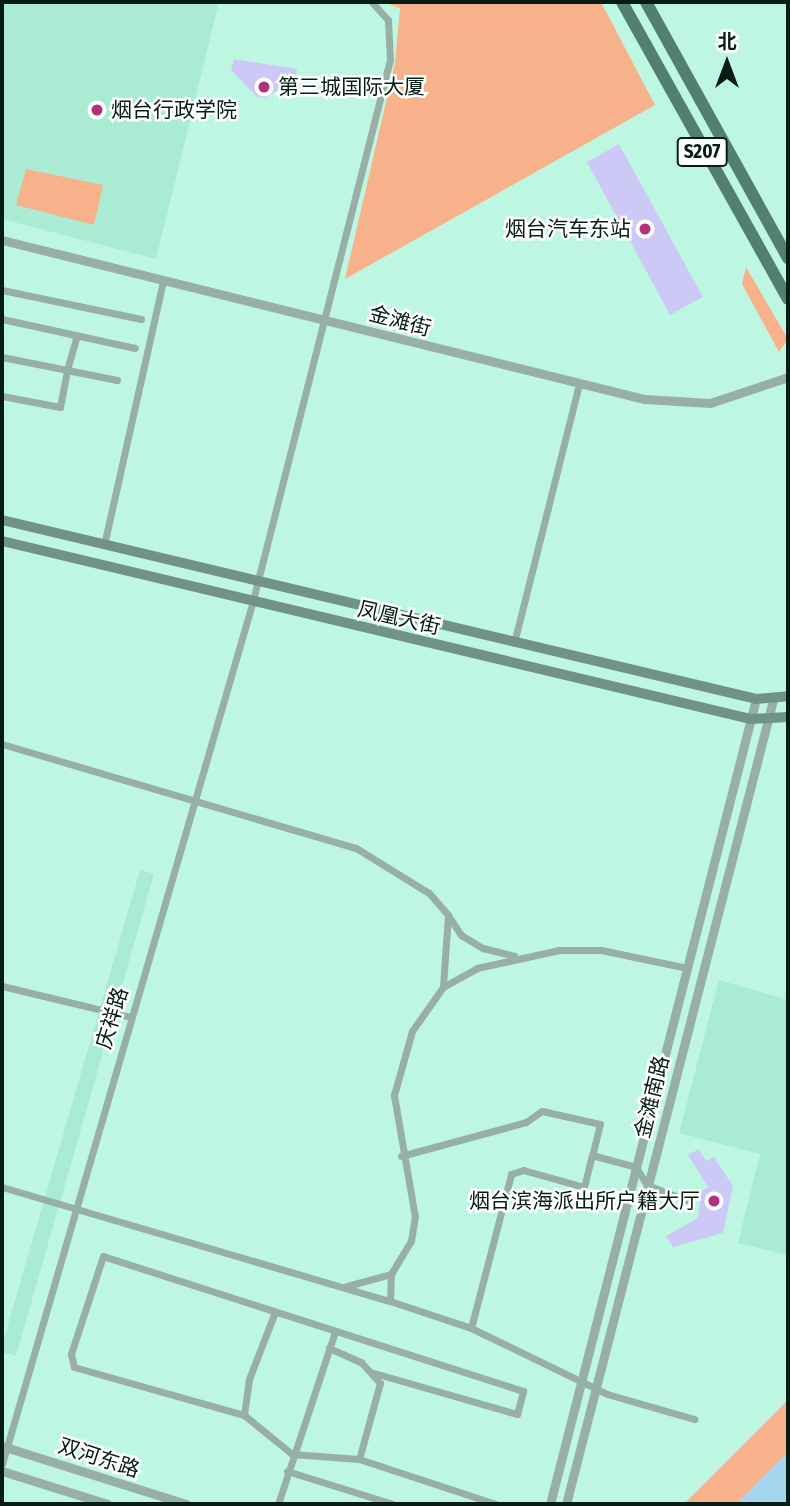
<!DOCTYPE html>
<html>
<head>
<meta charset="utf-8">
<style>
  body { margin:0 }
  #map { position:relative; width:790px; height:1506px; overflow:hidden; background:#bef7e1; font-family:"Fira Sans Condensed","Noto Sans SC",sans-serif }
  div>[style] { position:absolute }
  .built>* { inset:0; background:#aaebd3 }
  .green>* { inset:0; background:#f8b28b }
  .water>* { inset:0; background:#a4d6ef }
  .building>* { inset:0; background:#cdc9f7 }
  .minor>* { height:7px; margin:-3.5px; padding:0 3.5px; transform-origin:3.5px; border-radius:3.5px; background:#98afa6 }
  .tertiary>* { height:9px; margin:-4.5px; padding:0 4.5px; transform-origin:4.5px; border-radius:4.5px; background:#98afa6 }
  .secondary>* { height:10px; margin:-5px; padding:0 5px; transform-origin:5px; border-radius:5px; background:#709386 }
  .primary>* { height:12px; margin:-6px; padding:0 6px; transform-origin:6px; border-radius:6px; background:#537f6f }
  .dots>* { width:19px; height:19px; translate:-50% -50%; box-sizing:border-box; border:4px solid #fff; border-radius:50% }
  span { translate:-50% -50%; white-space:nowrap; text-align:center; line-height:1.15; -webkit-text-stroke:5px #fff; paint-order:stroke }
  .shield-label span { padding:2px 5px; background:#fff; border:2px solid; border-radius:5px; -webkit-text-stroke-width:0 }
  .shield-label { font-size:19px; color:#061d16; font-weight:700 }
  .poi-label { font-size:21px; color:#061d16 }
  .left { translate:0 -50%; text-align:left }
  .right { translate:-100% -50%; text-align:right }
  .street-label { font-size:21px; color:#061d16 }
  .frame { position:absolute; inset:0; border:4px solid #061d16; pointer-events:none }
  .north { position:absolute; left:692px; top:28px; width:70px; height:70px; -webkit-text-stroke:5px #fff; paint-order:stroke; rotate:0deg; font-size:19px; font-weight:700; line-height:28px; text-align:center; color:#061d16 }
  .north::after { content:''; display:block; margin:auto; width:24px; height:32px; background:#061d16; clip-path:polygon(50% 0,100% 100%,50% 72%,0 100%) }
</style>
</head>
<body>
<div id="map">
  <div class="built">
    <i style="clip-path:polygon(2px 2px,219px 2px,156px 259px,2px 219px)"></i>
    <i style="clip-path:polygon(140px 870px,154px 874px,16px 1356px,2px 1352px,2px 1345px)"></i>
    <i style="clip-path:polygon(719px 980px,788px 1000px,788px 1255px,738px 1243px,760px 1154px,679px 1133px)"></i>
  </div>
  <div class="green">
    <i style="clip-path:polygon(383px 2px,601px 2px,655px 105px,345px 279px,395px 63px,400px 8px)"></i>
    <i style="clip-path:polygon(26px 169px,103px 185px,94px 225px,16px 205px)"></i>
    <i style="clip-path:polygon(746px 267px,788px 339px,779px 352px,742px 284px)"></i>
    <i style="clip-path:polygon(788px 1400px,788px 1452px,737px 1504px,684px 1504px)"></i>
  </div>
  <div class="water">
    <i style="clip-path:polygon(788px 1452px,788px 1504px,737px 1504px)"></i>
  </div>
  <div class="building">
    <i style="clip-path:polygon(234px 59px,297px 69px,295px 78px,265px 98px,257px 97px,231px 70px)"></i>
    <i style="clip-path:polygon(619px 144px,703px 297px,670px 315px,587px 162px)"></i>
    <i style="clip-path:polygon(699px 1149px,706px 1161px,714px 1157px,733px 1186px,723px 1233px,673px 1247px,666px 1236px,698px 1218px,701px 1192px,708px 1187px,688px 1155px)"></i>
  </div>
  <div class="minor">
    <i style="left:2px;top:290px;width:142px;rotate:11.8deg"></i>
    <i style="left:2px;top:319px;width:136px;rotate:12.3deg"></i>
    <i style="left:2px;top:357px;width:66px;rotate:11.3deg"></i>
    <i style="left:67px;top:370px;width:36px;rotate:-74deg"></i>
    <i style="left:2px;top:396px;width:59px;rotate:10.7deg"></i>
    <i style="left:60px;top:407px;width:38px;rotate:-79deg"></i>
    <i style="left:67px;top:370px;width:51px;rotate:11.3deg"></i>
    <i style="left:104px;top:545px;width:271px;rotate:-77.4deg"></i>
    <i style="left:514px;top:643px;width:266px;rotate:-75.9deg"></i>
    <i style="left:2px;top:744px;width:369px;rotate:16.4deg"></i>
    <i style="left:356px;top:848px;width:86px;rotate:31.7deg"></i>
    <i style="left:429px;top:893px;width:29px;rotate:49deg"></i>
    <i style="left:448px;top:915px;width:72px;rotate:94deg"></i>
    <i style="left:449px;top:917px;width:22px;rotate:56deg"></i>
    <i style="left:461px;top:935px;width:26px;rotate:31deg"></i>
    <i style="left:483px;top:948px;width:32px;rotate:14deg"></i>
    <i style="left:2px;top:986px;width:133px;rotate:13.5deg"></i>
    <i style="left:401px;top:1156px;width:130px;rotate:-15.2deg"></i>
    <i style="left:526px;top:1122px;width:19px;rotate:-35deg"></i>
    <i style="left:542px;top:1111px;width:59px;rotate:12.6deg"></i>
    <i style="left:600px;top:1124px;width:32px;rotate:104deg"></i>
    <i style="left:2px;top:1187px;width:404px;rotate:16.4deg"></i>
    <i style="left:390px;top:1301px;width:85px;rotate:18.4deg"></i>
    <i style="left:471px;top:1328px;width:151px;rotate:25.9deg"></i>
    <i style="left:607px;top:1394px;width:91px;rotate:16deg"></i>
    <i style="left:347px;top:1286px;width:46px;rotate:-15.3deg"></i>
    <i style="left:391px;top:1274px;width:39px;rotate:-59deg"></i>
    <i style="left:411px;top:1241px;width:24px;rotate:-81deg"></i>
    <i style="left:415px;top:1217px;width:124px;rotate:-99.8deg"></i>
    <i style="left:394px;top:1095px;width:66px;rotate:-74.3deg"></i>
    <i style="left:412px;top:1031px;width:54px;rotate:-54.8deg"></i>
    <i style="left:443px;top:987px;width:39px;rotate:-29deg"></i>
    <i style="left:477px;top:968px;width:84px;rotate:-12.4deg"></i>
    <i style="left:559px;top:950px;width:42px"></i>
    <i style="left:601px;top:950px;width:88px;rotate:11.8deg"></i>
    <i style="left:390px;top:1301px;width:27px;rotate:-88deg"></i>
    <i style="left:471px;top:1328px;width:159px;rotate:-75.4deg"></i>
    <i style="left:511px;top:1174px;width:13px;rotate:-18deg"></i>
    <i style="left:523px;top:1170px;width:63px;rotate:15.6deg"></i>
    <i style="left:584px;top:1187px;width:33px;rotate:-76deg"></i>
    <i style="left:592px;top:1155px;width:46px;rotate:15.3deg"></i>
    <i style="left:636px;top:1167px;width:21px;rotate:59deg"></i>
    <i style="left:647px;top:1185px;width:42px;rotate:21deg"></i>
    <i style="left:329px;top:1348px;width:35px;rotate:24deg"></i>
    <i style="left:361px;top:1362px;width:28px;rotate:48deg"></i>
    <i style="left:380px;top:1383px;width:79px;rotate:105.4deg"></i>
    <i style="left:374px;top:1373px;width:149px;rotate:16deg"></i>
    <i style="left:517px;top:1414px;width:24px;rotate:-75deg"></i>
    <i style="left:523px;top:1391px;width:441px;rotate:-162.2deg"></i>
    <i style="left:103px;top:1256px;width:103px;rotate:108.1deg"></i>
    <i style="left:71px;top:1354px;width:13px;rotate:77deg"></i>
    <i style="left:74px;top:1367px;width:177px;rotate:15.8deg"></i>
    <i style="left:244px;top:1415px;width:62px;rotate:39.1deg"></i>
    <i style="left:292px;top:1454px;width:67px;rotate:4.3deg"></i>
    <i style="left:359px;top:1459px;width:144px;rotate:18.2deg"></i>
    <i style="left:244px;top:1415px;width:36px;rotate:-82deg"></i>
    <i style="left:249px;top:1379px;width:72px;rotate:-68.8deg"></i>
    <i style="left:2px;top:1464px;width:896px;rotate:-73.79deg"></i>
    <i style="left:252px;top:604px;width:561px;rotate:-75.77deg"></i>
    <i style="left:390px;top:60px;width:40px;rotate:-92.9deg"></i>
    <i style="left:388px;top:20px;width:24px;rotate:-132deg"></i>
    <i style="left:287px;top:1471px;width:111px;rotate:17.3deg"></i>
    <i style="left:278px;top:1504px;width:181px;rotate:-71.7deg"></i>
  </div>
  <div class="tertiary">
    <i style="left:2px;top:240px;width:661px;rotate:13.91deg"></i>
    <i style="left:644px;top:399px;width:66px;rotate:3.5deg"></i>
    <i style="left:710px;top:403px;width:82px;rotate:-18.4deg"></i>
    <i style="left:2px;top:1446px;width:193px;rotate:17.5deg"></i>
    <i style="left:2px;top:1471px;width:110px;rotate:17.4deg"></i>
    <i style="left:550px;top:1504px;width:831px;rotate:-75.65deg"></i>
    <i style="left:566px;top:1504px;width:830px;rotate:-75.56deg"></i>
  </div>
  <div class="secondary">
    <i style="left:2px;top:520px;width:775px;rotate:13.35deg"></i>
    <i style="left:756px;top:699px;width:32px;rotate:-5deg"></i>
    <i style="left:2px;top:541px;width:770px;rotate:13.37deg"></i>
    <i style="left:751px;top:719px;width:37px;rotate:-3deg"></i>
  </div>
  <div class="primary">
    <i style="left:622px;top:2px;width:340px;rotate:60.8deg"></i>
    <i style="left:646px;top:2px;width:293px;rotate:61deg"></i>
  </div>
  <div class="dots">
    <i style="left:264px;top:87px;background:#b3317c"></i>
    <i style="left:97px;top:110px;background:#b3317c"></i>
    <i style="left:645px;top:229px;background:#b3317c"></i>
    <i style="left:714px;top:1201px;background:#b3317c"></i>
  </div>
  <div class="shield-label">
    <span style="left:702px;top:152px">S207</span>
  </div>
  <div class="poi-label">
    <span class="left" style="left:278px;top:87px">第三城国际大厦</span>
    <span class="left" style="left:111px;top:110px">烟台行政学院</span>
    <span class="right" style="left:631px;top:229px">烟台汽车东站</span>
    <span class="right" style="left:700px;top:1201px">烟台滨海派出所户籍大厅</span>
  </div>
  <div class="street-label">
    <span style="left:400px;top:321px;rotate:15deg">金滩街</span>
    <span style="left:399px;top:618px;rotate:13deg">凤凰大街</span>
    <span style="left:112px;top:1018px;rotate:-73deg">庆祥路</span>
    <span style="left:652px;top:1097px;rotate:-76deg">金滩南路</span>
    <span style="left:99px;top:1458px;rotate:18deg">双河东路</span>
  </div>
  <div class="frame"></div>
  <div class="north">北</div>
</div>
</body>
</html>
